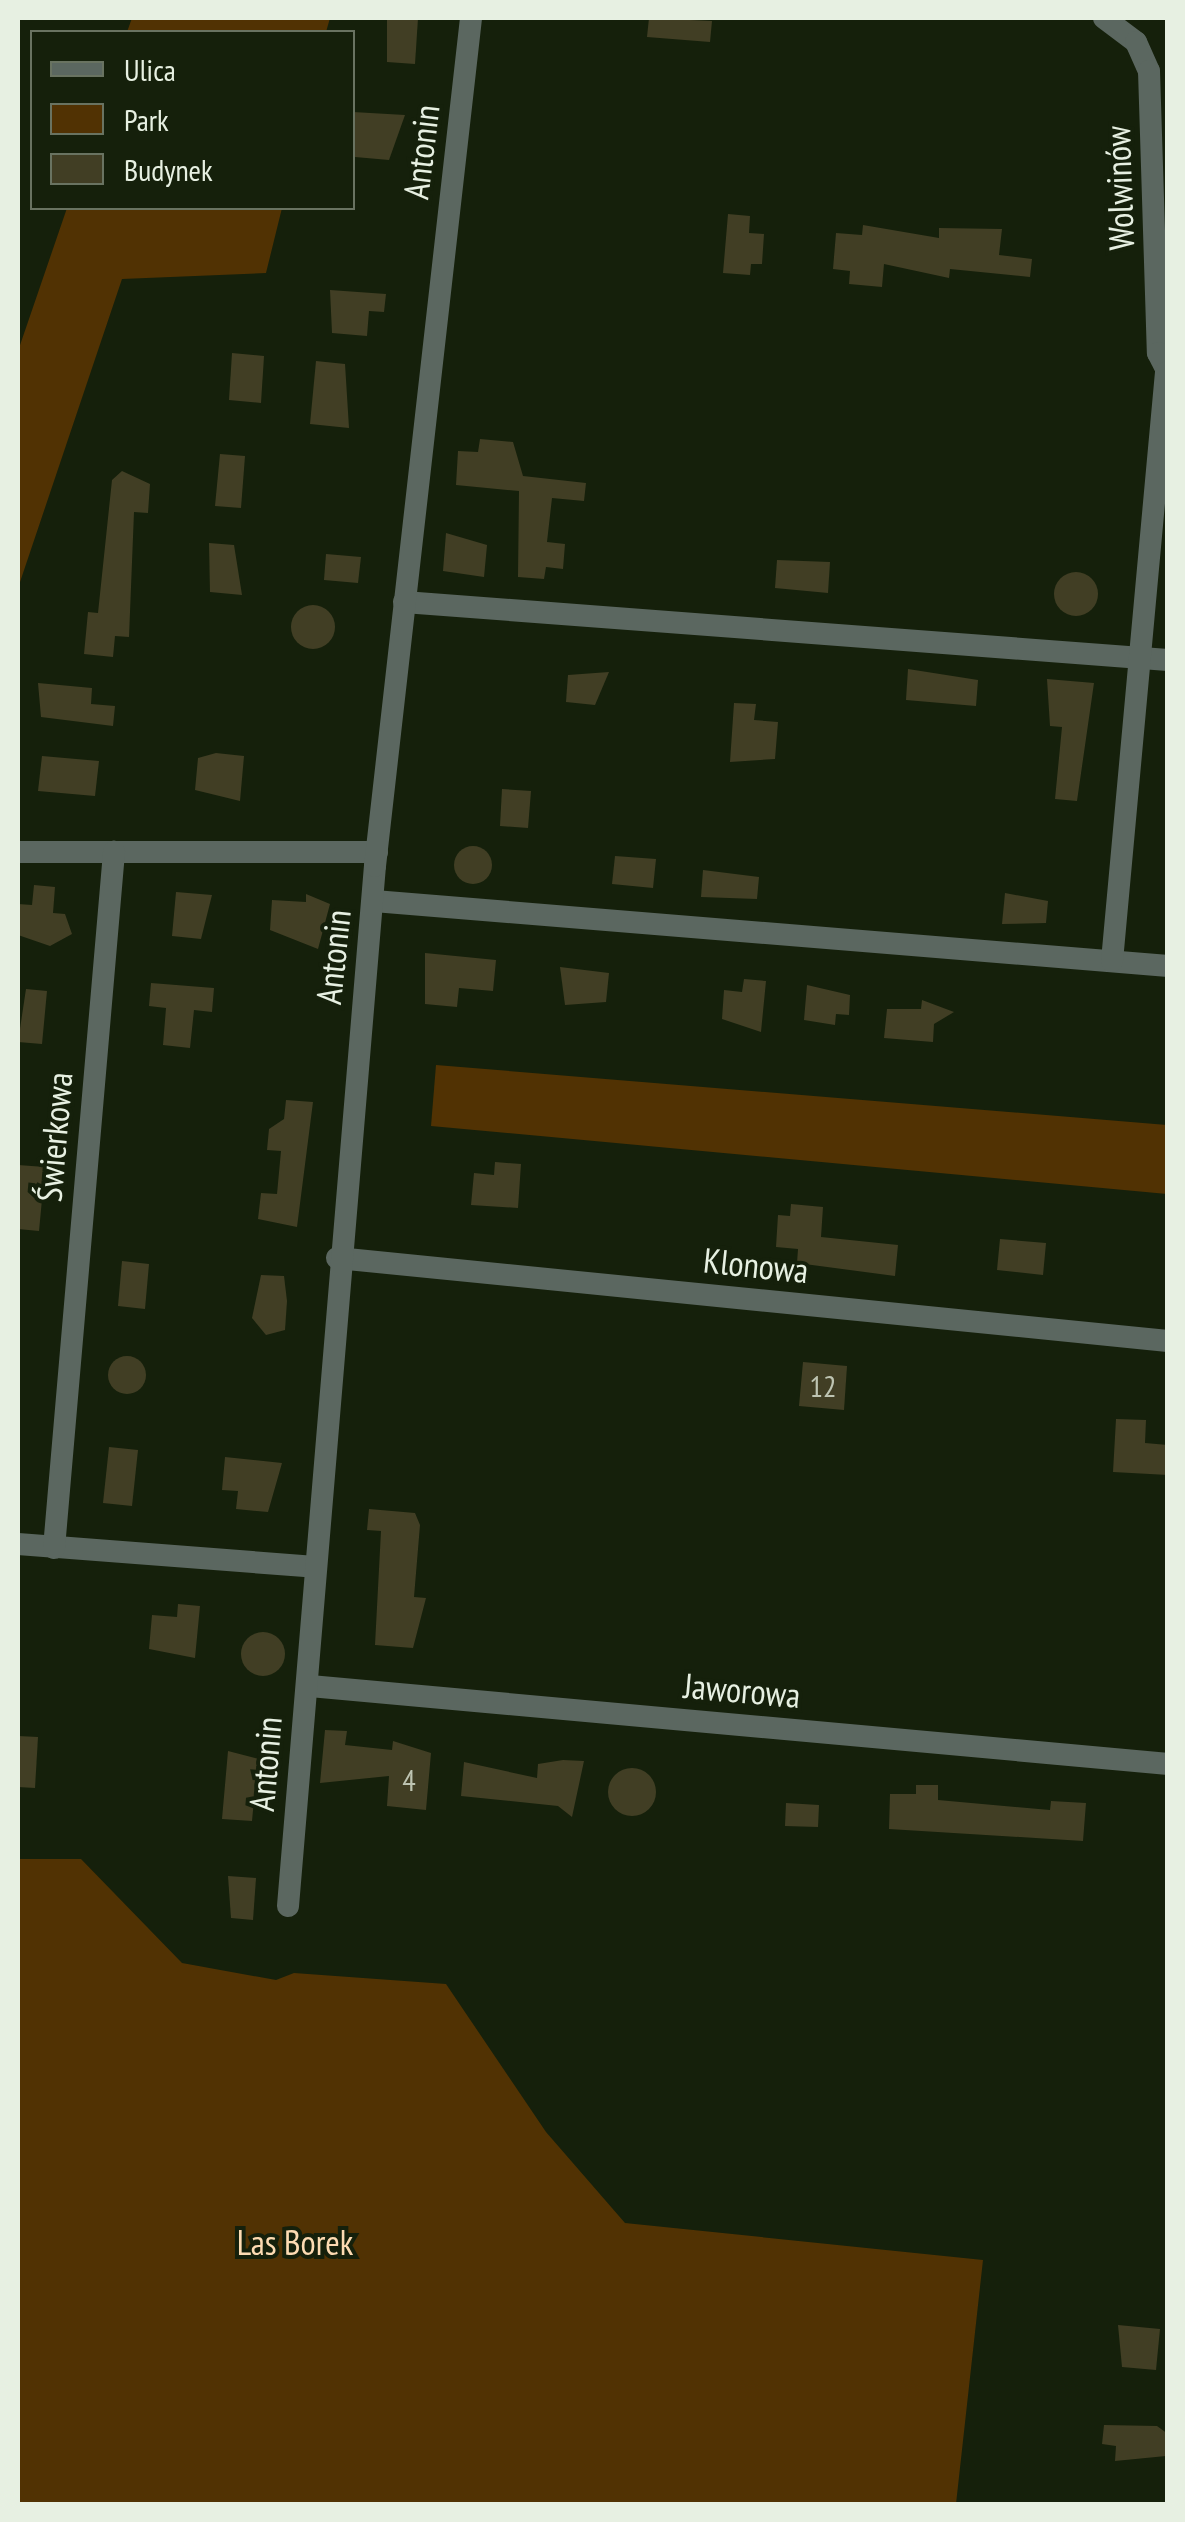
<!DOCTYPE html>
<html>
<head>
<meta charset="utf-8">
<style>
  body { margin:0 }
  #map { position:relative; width:1185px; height:2522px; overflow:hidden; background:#15200b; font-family:"PT Sans Narrow",sans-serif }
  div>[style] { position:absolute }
  .green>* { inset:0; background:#513203 }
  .building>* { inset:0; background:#413e24 }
  .round { border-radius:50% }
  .minor>* { height:22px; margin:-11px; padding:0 11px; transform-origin:11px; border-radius:11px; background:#5b6760 }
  span { translate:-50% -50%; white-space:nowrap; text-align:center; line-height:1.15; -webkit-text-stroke:8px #15200b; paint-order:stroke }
  .number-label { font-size:30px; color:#bec4b2 }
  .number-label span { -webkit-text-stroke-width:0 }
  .street-label { font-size:35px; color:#e7f0e2 }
  .park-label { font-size:35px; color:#fddbb2 }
  .frame { position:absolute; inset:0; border:20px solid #e7f0e2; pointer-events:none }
  .legend { position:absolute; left:30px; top:30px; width:325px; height:180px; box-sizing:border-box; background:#15200b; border:2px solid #697361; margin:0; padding:12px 18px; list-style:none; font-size:30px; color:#e7f0e2 }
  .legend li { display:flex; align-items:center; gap:20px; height:50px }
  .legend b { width:50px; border:2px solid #697361 }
</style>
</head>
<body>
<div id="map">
  <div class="green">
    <i style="clip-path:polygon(132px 18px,330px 18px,326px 32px,127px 32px)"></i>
    <i style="clip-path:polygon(67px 208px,282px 208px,266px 273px,122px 279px,18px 588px,18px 351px)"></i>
    <i style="clip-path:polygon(436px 1065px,1167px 1125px,1167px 1194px,431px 1126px)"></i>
    <i style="clip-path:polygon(18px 1859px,81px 1859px,182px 1963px,276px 1980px,294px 1973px,446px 1984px,546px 2132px,625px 2223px,983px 2260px,956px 2504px,18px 2504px)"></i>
  </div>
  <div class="building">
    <i style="clip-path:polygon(387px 18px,418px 18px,415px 64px,387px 62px)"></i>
    <i style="clip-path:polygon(649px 18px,712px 21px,710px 42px,647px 37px)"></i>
    <i style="clip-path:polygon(353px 112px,405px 115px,389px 160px,355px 157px)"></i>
    <i style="clip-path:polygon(728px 214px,750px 216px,749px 233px,764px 234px,762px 264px,751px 264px,750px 275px,723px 273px)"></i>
    <i style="clip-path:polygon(863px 225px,939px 238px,939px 228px,1002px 229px,999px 255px,1032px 259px,1030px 277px,950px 269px,949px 278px,884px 264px,882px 287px,849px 284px,850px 271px,833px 269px,836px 233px,862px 235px)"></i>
    <i style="clip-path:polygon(330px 290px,386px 294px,384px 312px,369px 311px,367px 336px,332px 333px)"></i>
    <i style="clip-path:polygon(232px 353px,264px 356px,261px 403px,229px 400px)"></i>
    <i style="clip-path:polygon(316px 361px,345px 364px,349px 428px,310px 424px)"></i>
    <i style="clip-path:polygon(480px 439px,513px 442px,523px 476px,586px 483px,584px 501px,552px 498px,547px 542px,565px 544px,563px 569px,546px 567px,544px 579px,518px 577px,519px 491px,456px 485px,458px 451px,478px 452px)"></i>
    <i style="clip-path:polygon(220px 454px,245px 456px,241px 508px,215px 506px)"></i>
    <i style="clip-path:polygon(122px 471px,150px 484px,148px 513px,134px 512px,129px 637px,115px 636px,113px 657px,84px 654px,88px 612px,98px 613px,112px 480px)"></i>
    <i style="clip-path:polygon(446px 533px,487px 545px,484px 577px,443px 571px)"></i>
    <i style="clip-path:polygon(209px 543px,234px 545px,242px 595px,210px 592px)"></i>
    <i style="clip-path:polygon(326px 554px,361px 557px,358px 583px,324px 580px)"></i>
    <i style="clip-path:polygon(777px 560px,830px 562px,828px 593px,775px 588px)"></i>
    <i class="round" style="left:1054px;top:572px;width:44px;height:44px"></i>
    <i class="round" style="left:291px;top:605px;width:44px;height:44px"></i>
    <i style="clip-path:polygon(908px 669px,978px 680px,976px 706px,906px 700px)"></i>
    <i style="clip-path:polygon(609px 672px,595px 705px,566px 702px,568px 675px)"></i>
    <i style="clip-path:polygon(1047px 679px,1094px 683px,1077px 801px,1055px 799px,1062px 727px,1050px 726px)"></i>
    <i style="clip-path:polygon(38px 683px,92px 688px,91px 704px,115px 706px,113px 726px,41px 717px)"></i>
    <i style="clip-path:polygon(734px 703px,756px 704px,754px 720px,778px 722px,775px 759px,730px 762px)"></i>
    <i style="clip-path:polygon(216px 753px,244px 756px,240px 801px,195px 790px,198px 758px)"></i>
    <i style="clip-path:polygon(42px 756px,99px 761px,95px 796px,38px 791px)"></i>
    <i style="clip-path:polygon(502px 789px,531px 791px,528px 828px,500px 826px)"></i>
    <i class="round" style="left:454px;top:846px;width:38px;height:38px"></i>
    <i style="clip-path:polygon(615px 856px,656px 859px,653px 888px,612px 884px)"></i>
    <i style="clip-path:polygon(703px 870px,759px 877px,757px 899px,701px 897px)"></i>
    <i style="clip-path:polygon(34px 885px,55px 887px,53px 913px,65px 914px,72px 934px,50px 946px,18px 935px,18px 904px,32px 905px)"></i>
    <i style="clip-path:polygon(176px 892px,212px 895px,201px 939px,172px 936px)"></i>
    <i style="clip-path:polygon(1005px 893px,1048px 901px,1046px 923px,1002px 924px)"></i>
    <i style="clip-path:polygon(306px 894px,330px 904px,318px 949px,270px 930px,272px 900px,306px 902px)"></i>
    <i style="clip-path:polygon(425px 953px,496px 960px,493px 991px,459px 988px,457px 1007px,425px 1004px)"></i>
    <i style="clip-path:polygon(560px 967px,609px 973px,606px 1002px,565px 1005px)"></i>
    <i style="clip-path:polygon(744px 979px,766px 981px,761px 1032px,722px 1019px,724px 990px,742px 992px)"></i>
    <i style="clip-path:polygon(151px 983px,214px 988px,212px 1012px,194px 1010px,190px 1048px,163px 1045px,166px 1008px,149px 1006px)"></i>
    <i style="clip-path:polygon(807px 985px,850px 995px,849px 1015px,836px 1014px,835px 1025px,804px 1020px)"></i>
    <i style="clip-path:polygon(26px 989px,47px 991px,42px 1044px,18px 1042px)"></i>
    <i style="clip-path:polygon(922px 1000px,954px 1012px,934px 1024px,933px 1042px,884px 1038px,887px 1009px,921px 1009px)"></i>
    <i style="clip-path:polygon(286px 1100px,313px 1102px,297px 1227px,258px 1219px,261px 1193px,277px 1194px,281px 1151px,267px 1150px,269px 1129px,284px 1119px)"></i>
    <i style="clip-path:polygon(495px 1162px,521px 1164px,518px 1208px,471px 1205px,474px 1173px,494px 1175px)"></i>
    <i style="clip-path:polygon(18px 1165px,45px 1167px,39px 1231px,18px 1229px)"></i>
    <i style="clip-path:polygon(791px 1204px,823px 1207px,821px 1237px,898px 1245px,895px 1276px,797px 1263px,798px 1249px,776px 1247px,778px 1215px,790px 1216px)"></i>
    <i style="clip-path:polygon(1000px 1239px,1046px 1243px,1043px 1275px,997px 1270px)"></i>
    <i style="clip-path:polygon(122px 1261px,149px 1264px,145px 1309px,118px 1306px)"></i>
    <i style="clip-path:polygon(261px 1275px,284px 1276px,287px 1301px,285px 1330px,266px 1335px,252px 1318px)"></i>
    <i class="round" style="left:108px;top:1356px;width:38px;height:38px"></i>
    <i style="clip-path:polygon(803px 1362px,847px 1366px,844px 1410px,799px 1406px)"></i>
    <i style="clip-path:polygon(1116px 1419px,1146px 1420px,1145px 1443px,1168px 1445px,1168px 1475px,1113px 1472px)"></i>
    <i style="clip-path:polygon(109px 1447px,138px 1450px,132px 1506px,103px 1503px)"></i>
    <i style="clip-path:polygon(225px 1457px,282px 1463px,268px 1512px,236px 1509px,238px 1491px,222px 1490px)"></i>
    <i style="clip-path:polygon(369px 1509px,415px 1513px,420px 1525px,414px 1597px,426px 1598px,413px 1648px,375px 1645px,381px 1531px,367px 1530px)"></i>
    <i style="clip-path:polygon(178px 1604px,200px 1606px,195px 1658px,149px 1649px,152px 1615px,177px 1617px)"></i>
    <i class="round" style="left:241px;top:1632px;width:44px;height:44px"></i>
    <i style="clip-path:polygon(325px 1730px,347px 1731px,345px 1745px,392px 1750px,393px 1741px,431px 1753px,426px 1810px,387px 1806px,389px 1776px,320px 1783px)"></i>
    <i style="clip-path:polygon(18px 1736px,38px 1737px,35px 1788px,18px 1787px)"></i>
    <i style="clip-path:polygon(228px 1751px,278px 1764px,276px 1791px,255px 1789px,252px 1821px,222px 1819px)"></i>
    <i style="clip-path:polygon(563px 1760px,584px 1761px,572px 1817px,558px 1806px,461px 1796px,464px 1762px,537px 1778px,538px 1764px)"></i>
    <i class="round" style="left:608px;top:1768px;width:48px;height:48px"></i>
    <i style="clip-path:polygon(916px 1785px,938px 1785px,938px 1800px,1050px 1810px,1051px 1801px,1086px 1803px,1083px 1841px,889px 1829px,890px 1794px,916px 1794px)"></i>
    <i style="clip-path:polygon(786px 1803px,819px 1805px,818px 1827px,785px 1826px)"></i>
    <i style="clip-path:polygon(228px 1876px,256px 1878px,253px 1920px,231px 1918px)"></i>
    <i style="clip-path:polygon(1118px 2325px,1160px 2329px,1156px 2370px,1122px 2367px)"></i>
    <i style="clip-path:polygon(1104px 2425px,1157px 2426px,1168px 2434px,1166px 2456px,1115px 2461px,1116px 2446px,1102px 2444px)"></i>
  </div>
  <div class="minor">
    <i style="left:1104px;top:18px;width:40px;rotate:37deg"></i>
    <i style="left:1136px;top:42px;width:32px;rotate:66deg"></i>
    <i style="left:1149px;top:71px;width:282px;rotate:88.2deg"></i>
    <i style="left:1158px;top:353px;width:22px;rotate:63deg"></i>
    <i style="left:404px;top:602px;width:766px;rotate:4.34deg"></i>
    <i style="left:18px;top:852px;width:359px"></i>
    <i style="left:374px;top:901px;width:797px;rotate:4.68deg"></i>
    <i style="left:1112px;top:961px;width:591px;rotate:-84.76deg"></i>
    <i style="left:337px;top:1258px;width:835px;rotate:5.7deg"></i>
    <i style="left:18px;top:1544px;width:298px;rotate:4.4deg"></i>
    <i style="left:54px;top:1548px;width:699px;rotate:-85.07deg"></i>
    <i style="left:310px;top:1686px;width:862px;rotate:5.19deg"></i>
    <i style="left:288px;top:1906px;width:1044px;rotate:-85.22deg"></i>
    <i style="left:375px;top:866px;width:853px;rotate:-83.54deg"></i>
  </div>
  <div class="number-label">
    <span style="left:823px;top:1386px">12</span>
    <span style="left:409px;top:1780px">4</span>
  </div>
  <div class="street-label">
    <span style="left:421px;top:152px;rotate:-83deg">Antonin</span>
    <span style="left:1119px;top:188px;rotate:-92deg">Wolwinów</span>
    <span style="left:333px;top:957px;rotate:-84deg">Antonin</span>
    <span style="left:54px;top:1137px;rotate:-85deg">Świerkowa</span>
    <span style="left:756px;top:1265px;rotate:6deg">Klonowa</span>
    <span style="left:742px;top:1690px;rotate:5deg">Jaworowa</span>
    <span style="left:265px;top:1764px;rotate:-85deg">Antonin</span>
  </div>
  <div class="park-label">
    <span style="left:295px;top:2242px">Las Borek</span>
  </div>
  <div class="frame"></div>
  <ul class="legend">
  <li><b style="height:12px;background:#5b6760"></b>Ulica</li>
  <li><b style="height:28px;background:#513203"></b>Park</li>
  <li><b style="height:28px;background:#413e24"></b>Budynek</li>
  </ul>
</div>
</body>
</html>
